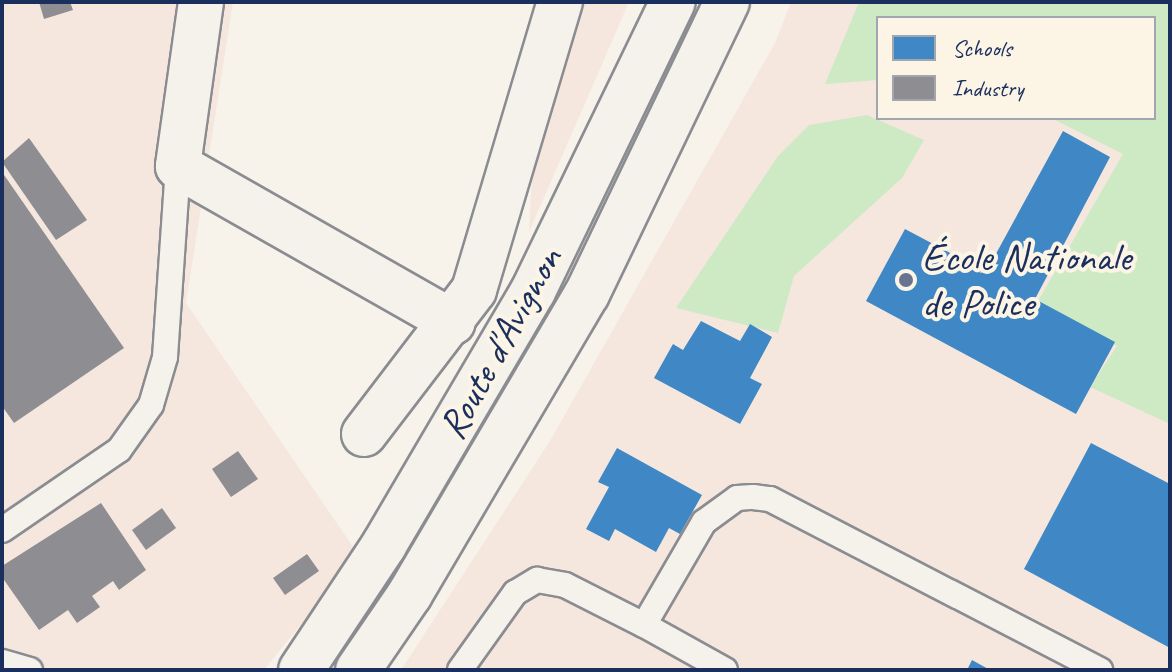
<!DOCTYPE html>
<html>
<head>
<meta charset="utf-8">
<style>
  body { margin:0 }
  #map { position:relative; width:1172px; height:672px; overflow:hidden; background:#f7f3ea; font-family:Caveat,sans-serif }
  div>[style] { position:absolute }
  .built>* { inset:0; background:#f5e7dd }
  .green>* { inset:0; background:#ceeac5 }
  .schools>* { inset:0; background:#3f88c5 }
  .industry>* { inset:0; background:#8d8d92 }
  .roads { filter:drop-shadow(2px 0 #8a8c91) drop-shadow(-2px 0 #8a8c91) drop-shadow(0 2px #8a8c91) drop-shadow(0 -2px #8a8c91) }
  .lane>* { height:24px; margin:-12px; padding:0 12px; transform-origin:12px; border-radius:12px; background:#f5f2ec }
  .street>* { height:44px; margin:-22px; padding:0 22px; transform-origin:22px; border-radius:22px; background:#f5f2ec }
  .primary>* { height:44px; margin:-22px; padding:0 22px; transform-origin:22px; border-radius:22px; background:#f5f2ec }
  .dots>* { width:22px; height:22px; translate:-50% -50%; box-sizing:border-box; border:4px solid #fcf5e5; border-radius:50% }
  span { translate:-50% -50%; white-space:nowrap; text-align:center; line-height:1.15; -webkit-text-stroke:8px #fcf5e5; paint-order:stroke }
  .poi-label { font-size:40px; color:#1b2f5e }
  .left { translate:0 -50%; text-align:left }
  .street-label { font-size:40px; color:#1b2f5e }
  .frame { position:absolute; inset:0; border:4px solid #1b2f5e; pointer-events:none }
  .legend { position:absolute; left:876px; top:16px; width:280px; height:104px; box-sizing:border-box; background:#fcf5e5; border:2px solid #a2a6af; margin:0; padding:10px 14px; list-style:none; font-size:24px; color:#1b2f5e }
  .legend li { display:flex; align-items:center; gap:16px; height:40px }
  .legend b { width:40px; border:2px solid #a2a6af }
</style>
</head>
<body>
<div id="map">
  <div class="built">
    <i style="clip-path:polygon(2px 2px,233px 2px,186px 303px,358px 554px,264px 670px,2px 670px)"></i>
    <i style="clip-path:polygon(541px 2px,629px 2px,529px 232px)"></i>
    <i style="clip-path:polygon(evenodd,791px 2px,1170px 2px,1170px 670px,401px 670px,550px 441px,775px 43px,791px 2px,878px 18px,1154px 18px,1154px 118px,878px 118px,878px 18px)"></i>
  </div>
  <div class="green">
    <i style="clip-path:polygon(859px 2px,1170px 2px,1170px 424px,1090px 387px,1117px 346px,1038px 301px,1123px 154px,1051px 118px,1154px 118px,1154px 18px,878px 18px,878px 80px,825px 84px)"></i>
    <i style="clip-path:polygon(867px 115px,924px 140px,902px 178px,794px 276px,778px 333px,676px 308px,778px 156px,809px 125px)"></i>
  </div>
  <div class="schools">
    <i style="clip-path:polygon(1063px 131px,1110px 157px,1035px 299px,1115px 342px,1076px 414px,866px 301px,905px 229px,986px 272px)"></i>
    <i style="clip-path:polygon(701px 321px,740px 341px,750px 324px,772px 337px,750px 378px,762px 384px,740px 424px,654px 378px,673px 344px,683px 350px)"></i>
    <i style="clip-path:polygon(1091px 443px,1170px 484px,1170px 648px,1024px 569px)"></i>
    <i style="clip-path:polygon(617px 448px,702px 495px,680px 534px,669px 528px,656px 552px,615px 529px,609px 541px,586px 529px,609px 487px,598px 482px)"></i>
    <i style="clip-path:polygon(972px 660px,990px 670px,967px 670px)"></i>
  </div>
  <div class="industry">
    <i style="clip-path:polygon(39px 2px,70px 2px,73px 10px,44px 19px)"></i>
    <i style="clip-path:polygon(29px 138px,87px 220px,56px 240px,2px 162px)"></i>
    <i style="clip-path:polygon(2px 172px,124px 348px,14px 423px,2px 406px)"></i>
    <i style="clip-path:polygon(238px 451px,258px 479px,231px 497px,212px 469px)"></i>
    <i style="clip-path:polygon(101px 503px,146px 570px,119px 590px,113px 581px,92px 596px,100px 607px,77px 623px,68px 610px,39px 630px,2px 577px,2px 566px)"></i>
    <i style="clip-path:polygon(162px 508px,176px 528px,146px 550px,132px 530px)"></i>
    <i style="clip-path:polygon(307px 554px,319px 571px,285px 595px,273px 578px)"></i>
  </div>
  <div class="roads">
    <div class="lane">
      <i style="left:2px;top:530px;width:142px;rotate:-34.4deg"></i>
      <i style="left:119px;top:450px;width:55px;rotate:-54.6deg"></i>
      <i style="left:151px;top:405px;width:50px;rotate:-73.7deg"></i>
      <i style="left:165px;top:357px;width:191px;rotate:-86.1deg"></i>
      <i style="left:2px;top:662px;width:29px;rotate:16deg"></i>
      <i style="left:460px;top:670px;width:95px;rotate:-54.5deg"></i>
      <i style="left:515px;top:593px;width:26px;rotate:-31deg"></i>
      <i style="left:537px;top:580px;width:28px;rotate:10deg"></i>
      <i style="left:565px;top:585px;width:89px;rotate:26.9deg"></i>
      <i style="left:725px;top:670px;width:93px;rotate:-150.9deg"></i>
      <i style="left:644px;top:625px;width:119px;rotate:-59.8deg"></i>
      <i style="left:704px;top:522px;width:41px;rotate:-36deg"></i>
      <i style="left:737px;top:498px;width:16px;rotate:-4deg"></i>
      <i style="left:753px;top:497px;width:17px;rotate:7deg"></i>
      <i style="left:770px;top:499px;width:372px;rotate:27.4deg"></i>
    </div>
    <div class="street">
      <i style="left:201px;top:2px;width:166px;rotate:98deg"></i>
      <i style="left:178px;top:166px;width:316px;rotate:29.6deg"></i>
      <i style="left:364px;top:434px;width:181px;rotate:-52.6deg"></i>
      <i style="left:474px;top:290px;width:301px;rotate:-73.4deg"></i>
    </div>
    <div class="primary">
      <i style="left:301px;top:670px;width:150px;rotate:-56.4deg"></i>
      <i style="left:384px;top:545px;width:294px;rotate:-59.6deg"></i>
      <i style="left:533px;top:291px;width:321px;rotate:-64.2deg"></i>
      <i style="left:358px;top:670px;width:92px;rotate:-55.6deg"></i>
      <i style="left:410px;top:594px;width:348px;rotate:-59.5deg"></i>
      <i style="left:587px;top:294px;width:324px;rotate:-64.4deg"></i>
    </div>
  </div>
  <div class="dots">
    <i style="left:906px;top:280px;background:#68748f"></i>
  </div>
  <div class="poi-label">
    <span class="left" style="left:922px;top:280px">École Nationale<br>de Police</span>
  </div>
  <div class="street-label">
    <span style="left:500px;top:343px;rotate:-61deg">Route d'Avignon</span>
  </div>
  <div class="frame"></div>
  <ul class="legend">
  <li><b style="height:22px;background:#3f88c5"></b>Schools</li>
  <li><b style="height:22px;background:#8d8d92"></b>Industry</li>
  </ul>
</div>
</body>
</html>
